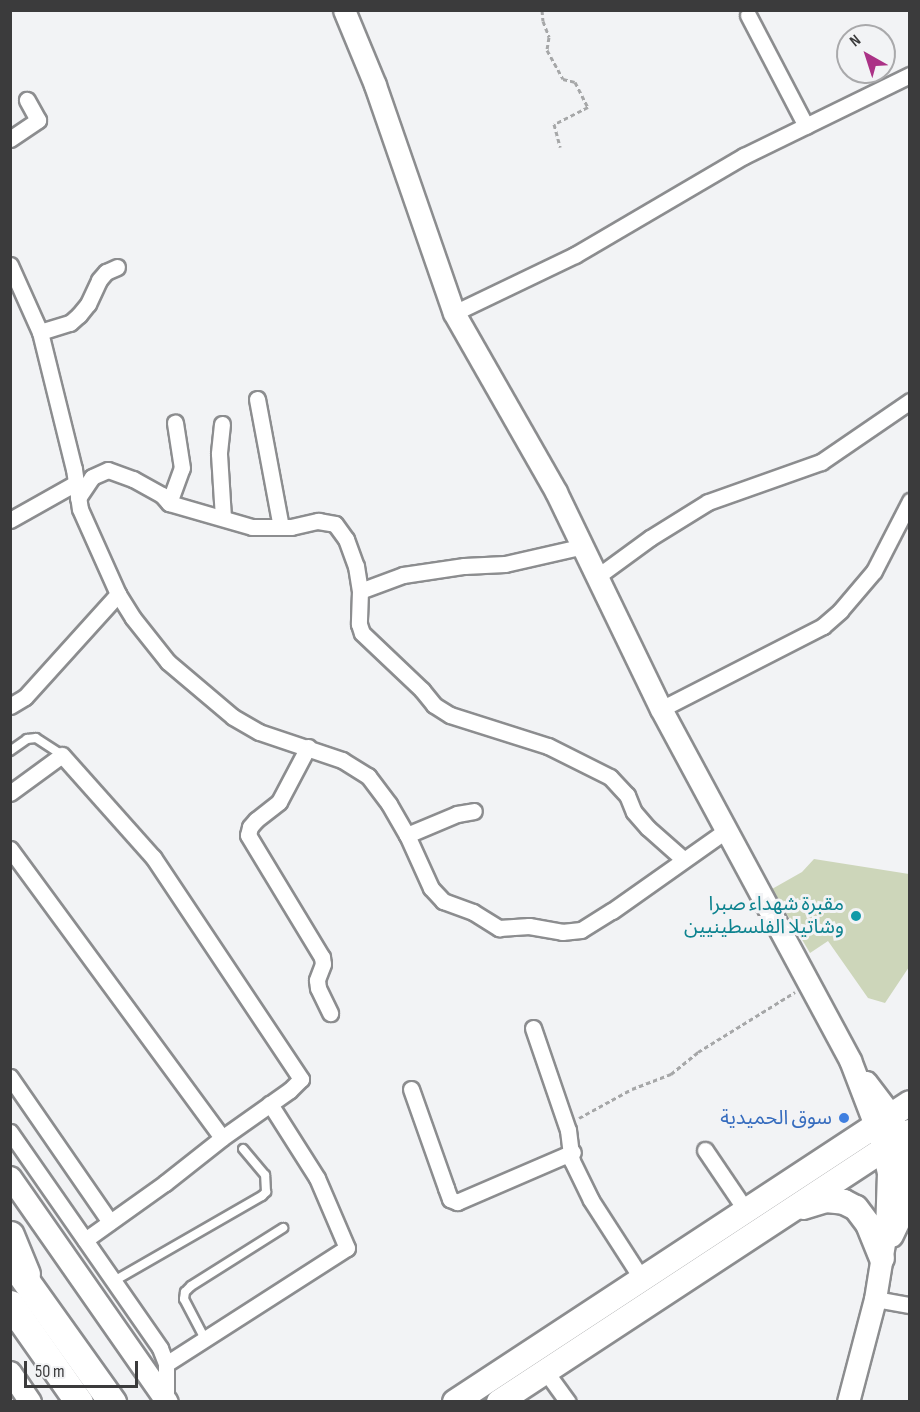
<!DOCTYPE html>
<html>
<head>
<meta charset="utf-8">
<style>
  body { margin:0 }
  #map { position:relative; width:920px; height:1412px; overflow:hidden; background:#f2f3f5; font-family:"Sofia Sans Condensed","Noto Sans Arabic",sans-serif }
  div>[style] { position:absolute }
  .green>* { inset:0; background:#cdd6ba }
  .path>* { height:3px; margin-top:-1.5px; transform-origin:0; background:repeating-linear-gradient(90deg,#a6a7a8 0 4.5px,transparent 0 7.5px) }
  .roads { filter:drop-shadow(2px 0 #8c8d8f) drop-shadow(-2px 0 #8c8d8f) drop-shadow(0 2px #8c8d8f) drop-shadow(0 -2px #8c8d8f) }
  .lane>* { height:8px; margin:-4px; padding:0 4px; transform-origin:4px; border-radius:4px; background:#fff }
  .street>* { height:15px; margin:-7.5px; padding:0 7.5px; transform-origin:7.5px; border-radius:7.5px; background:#fff }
  .secondary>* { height:21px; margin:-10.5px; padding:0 10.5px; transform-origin:10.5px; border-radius:10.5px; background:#fff }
  .primary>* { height:24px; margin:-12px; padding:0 12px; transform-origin:12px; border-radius:12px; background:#fff }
  .highway>* { height:27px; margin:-13.5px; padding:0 13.5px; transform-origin:13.5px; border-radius:13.5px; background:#fff }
  .dots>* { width:16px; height:16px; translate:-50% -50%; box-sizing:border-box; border:3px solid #f2f3f5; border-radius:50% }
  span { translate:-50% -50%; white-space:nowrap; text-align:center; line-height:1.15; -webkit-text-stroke:6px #f2f3f5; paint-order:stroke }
  .culture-label { font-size:20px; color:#0d838f }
  .right { translate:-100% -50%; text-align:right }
  .shop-label { font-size:20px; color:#366cbe }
  .frame { position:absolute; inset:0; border:12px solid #3b3b3c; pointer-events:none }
  .north { position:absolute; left:836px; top:24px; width:60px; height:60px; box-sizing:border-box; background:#f2f3f5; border:2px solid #a9a9ab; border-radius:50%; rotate:321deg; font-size:16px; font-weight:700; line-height:24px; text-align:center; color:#3b3b3c }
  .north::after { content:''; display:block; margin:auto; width:21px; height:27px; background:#ab3286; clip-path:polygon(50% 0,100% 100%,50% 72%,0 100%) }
  .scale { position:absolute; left:24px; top:1361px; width:114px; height:27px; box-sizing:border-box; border:3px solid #3b3b3c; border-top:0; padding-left:8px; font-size:18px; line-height:21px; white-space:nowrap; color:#3b3b3c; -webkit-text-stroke:4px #f2f3f5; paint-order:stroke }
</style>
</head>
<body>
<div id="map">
  <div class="green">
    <i style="clip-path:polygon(814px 859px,909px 874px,909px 967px,885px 1003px,868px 998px,828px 941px,810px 953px,772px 889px,802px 872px)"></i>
  </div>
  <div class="path">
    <i style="left:542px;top:10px;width:11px;rotate:85deg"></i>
    <i style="left:543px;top:21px;width:17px;rotate:69deg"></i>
    <i style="left:549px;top:37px;width:13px;rotate:99deg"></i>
    <i style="left:547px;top:50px;width:33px;rotate:61deg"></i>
    <i style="left:563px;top:79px;width:12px;rotate:14deg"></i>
    <i style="left:575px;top:82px;width:28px;rotate:63deg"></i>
    <i style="left:588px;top:107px;width:38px;rotate:153deg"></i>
    <i style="left:554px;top:124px;width:24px;rotate:75deg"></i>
    <i style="left:579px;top:1118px;width:60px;rotate:-28.7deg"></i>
    <i style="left:632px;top:1089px;width:42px;rotate:-21deg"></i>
    <i style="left:671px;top:1074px;width:35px;rotate:-39deg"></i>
    <i style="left:698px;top:1052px;width:114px;rotate:-31.7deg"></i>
  </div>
  <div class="roads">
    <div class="lane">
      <i style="left:10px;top:751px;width:21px;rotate:-35deg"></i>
      <i style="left:27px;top:739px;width:9px;rotate:-6deg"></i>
      <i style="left:36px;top:738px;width:31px;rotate:33deg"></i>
      <i style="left:114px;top:1281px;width:171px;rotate:-29.9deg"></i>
      <i style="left:262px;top:1196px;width:6px;rotate:-45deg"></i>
      <i style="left:266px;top:1192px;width:17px;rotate:-93deg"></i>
      <i style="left:265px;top:1175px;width:34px;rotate:-130deg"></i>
      <i style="left:205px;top:1339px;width:45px;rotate:-117.7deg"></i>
      <i style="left:184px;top:1299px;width:7px;rotate:-82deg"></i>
      <i style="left:185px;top:1292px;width:8px;rotate:-45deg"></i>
      <i style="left:191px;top:1286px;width:109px;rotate:-32.2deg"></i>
    </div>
    <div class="street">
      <i style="left:748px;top:15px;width:125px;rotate:62.4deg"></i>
      <i style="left:10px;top:139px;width:34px;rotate:-34deg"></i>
      <i style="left:38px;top:120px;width:23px;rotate:-119deg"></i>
      <i style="left:10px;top:265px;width:73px;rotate:65.9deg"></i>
      <i style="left:40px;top:332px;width:141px;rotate:76.1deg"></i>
      <i style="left:74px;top:469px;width:40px;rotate:81.5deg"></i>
      <i style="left:80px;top:509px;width:93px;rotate:65.9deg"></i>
      <i style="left:118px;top:594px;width:28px;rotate:58deg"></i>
      <i style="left:133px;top:618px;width:56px;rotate:51.5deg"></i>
      <i style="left:168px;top:662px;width:85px;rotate:40.2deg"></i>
      <i style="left:233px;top:717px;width:30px;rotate:30deg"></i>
      <i style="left:259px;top:732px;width:88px;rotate:18.6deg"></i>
      <i style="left:342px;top:760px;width:31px;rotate:32deg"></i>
      <i style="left:368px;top:776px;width:35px;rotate:53deg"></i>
      <i style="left:389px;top:804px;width:36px;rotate:60deg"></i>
      <i style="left:407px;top:835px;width:58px;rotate:65.6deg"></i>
      <i style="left:431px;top:888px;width:18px;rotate:47deg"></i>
      <i style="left:443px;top:901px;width:32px;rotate:20deg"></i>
      <i style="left:473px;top:912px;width:31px;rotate:32deg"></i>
      <i style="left:499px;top:928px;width:30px;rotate:-4deg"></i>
      <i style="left:529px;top:926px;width:34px;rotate:10deg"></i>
      <i style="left:562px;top:932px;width:19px;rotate:-6deg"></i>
      <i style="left:581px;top:930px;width:36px;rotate:-32deg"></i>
      <i style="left:612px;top:911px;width:141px;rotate:-35.2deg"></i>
      <i style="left:454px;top:313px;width:134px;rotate:-25.6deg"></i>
      <i style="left:575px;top:255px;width:196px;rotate:-30.4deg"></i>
      <i style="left:744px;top:156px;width:185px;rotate:-26deg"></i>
      <i style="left:40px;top:332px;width:31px;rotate:-17deg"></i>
      <i style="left:70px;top:323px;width:12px;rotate:-42deg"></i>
      <i style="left:79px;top:315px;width:14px;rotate:-51deg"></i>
      <i style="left:88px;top:304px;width:26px;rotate:-65deg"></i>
      <i style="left:99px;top:280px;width:11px;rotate:-49deg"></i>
      <i style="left:106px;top:272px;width:12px;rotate:-24deg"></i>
      <i style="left:257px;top:399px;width:130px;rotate:79.4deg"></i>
      <i style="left:222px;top:424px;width:30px;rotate:96deg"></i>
      <i style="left:219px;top:454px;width:64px;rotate:86.4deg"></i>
      <i style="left:78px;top:498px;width:25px;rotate:-56deg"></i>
      <i style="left:92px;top:477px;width:17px;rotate:-24deg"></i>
      <i style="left:108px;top:470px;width:27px;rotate:20deg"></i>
      <i style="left:133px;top:479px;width:33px;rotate:29deg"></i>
      <i style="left:162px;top:495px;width:11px;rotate:49deg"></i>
      <i style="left:169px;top:503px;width:86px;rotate:16.1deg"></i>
      <i style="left:252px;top:527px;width:39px"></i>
      <i style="left:291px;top:527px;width:28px;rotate:-13deg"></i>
      <i style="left:318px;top:521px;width:17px;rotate:10deg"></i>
      <i style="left:335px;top:524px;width:19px;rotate:54deg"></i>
      <i style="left:346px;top:539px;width:29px;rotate:70deg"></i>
      <i style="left:356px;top:566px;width:25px;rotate:81deg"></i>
      <i style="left:360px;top:591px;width:33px;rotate:92deg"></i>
      <i style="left:359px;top:624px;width:9px;rotate:72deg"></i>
      <i style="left:362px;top:633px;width:83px;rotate:43.5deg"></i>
      <i style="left:422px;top:690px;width:19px;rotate:51deg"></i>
      <i style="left:434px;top:705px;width:19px;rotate:32deg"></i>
      <i style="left:450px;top:715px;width:103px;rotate:17.6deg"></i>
      <i style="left:548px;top:746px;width:69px;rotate:26.6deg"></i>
      <i style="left:610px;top:777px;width:25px;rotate:47deg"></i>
      <i style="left:627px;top:795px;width:18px;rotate:68deg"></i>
      <i style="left:634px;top:812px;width:21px;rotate:49deg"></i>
      <i style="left:648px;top:828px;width:47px;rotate:41.5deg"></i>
      <i style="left:169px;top:503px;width:37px;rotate:-70deg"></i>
      <i style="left:182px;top:468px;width:46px;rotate:-98.8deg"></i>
      <i style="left:10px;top:520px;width:76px;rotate:-29.3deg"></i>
      <i style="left:598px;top:576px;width:64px;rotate:-36.2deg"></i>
      <i style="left:650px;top:538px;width:68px;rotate:-31.8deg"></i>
      <i style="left:708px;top:502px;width:120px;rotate:-19.5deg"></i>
      <i style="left:821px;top:462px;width:108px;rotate:-34.4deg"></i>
      <i style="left:360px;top:591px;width:46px;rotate:-20.4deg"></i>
      <i style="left:403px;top:575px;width:62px;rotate:-8.4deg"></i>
      <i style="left:464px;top:566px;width:41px;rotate:-2.8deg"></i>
      <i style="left:505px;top:564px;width:81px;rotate:-12.8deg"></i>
      <i style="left:10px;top:706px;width:17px;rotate:-31deg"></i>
      <i style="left:25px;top:697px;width:139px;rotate:-47.9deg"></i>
      <i style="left:661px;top:709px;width:182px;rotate:-27.1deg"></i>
      <i style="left:823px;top:626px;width:23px;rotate:-41deg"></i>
      <i style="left:840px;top:611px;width:52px;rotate:-49.6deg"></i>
      <i style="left:874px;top:571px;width:79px;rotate:-62.8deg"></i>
      <i style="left:308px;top:747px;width:62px;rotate:117.8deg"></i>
      <i style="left:279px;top:802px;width:29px;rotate:142deg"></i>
      <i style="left:256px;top:820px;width:9px;rotate:131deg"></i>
      <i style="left:250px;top:827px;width:8px;rotate:104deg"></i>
      <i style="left:248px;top:835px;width:143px;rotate:58.8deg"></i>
      <i style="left:322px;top:957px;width:7px;rotate:82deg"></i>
      <i style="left:323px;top:964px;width:17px;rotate:111deg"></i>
      <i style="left:317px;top:980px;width:8px;rotate:83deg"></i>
      <i style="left:318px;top:988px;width:28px;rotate:64deg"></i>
      <i style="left:10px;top:793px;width:64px;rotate:-36.2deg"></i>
      <i style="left:62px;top:755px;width:137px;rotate:48.3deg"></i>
      <i style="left:153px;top:857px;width:267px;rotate:56.3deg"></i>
      <i style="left:301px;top:1079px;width:16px;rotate:135deg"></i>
      <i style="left:290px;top:1090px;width:83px;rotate:144.8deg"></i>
      <i style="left:222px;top:1138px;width:73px;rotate:141.7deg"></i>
      <i style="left:165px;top:1183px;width:98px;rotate:144.5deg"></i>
      <i style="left:407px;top:835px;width:54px;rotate:-22.8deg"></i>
      <i style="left:457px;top:814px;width:17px;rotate:-10deg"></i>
      <i style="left:10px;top:849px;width:358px;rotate:53.7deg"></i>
      <i style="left:533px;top:1028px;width:108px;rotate:71.1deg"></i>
      <i style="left:568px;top:1130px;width:31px;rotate:83deg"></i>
      <i style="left:572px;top:1161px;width:43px;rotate:64deg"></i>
      <i style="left:591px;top:1200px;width:94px;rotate:57.2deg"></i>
      <i style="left:10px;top:1077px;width:176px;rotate:55.4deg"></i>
      <i style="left:411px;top:1089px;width:105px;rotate:70.5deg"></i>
      <i style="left:446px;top:1188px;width:12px;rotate:70deg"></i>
      <i style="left:450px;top:1199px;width:8px;rotate:23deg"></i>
      <i style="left:457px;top:1202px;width:126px;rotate:-23.3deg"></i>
      <i style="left:10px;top:1132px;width:263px;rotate:55.2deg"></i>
      <i style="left:160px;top:1348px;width:17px;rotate:69deg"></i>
      <i style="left:166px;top:1364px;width:36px;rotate:90deg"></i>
      <i style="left:705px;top:1150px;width:71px;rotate:55.9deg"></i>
      <i style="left:875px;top:1299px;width:36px;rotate:10deg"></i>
      <i style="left:166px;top:1364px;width:215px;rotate:-32.7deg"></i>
      <i style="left:347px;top:1248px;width:76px;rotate:-113.2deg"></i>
      <i style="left:317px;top:1178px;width:88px;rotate:-122.4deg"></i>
      <i style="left:546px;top:1372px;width:37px;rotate:54deg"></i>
    </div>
    <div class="secondary">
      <i style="left:344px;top:10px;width:81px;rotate:67.5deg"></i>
      <i style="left:375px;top:85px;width:241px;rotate:70.9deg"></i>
      <i style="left:454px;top:313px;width:206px;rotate:60.3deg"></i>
      <i style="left:556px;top:492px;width:241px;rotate:64.2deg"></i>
      <i style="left:661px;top:709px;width:399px;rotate:61.7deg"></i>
      <i style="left:850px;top:1060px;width:84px;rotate:69deg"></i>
      <i style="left:880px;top:1138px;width:35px;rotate:77deg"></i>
      <i style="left:888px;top:1172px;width:59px;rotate:91.9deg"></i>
      <i style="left:886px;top:1231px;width:69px;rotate:99.2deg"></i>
      <i style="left:875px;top:1299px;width:106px;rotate:104.7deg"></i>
      <i style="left:866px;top:1082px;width:41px;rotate:52.9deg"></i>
      <i style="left:891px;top:1115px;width:31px;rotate:69deg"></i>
      <i style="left:902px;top:1144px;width:25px;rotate:85deg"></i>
      <i style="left:904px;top:1169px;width:36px;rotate:98deg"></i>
      <i style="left:10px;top:1177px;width:274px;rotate:55.1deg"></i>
      <i style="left:10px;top:1372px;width:36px;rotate:56deg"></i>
    </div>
    <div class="primary">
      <i style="left:803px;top:1207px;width:24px;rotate:-17deg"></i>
      <i style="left:826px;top:1200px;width:18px;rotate:6deg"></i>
      <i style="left:844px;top:1202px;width:13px;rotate:27deg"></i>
      <i style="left:856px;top:1208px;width:20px;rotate:53deg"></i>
      <i style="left:868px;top:1224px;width:37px;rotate:68deg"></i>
      <i style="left:891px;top:1235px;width:44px;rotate:-64.6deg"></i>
      <i style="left:455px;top:1402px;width:544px;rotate:-33.31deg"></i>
      <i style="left:499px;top:1402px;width:492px;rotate:-33.3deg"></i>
    </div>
    <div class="highway">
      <i style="left:10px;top:1235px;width:42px;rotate:67.7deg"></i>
      <i style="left:10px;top:1259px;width:176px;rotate:54.5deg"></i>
      <i style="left:10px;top:1304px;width:120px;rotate:54.9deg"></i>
    </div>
  </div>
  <div class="dots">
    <i style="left:856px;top:916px;background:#0f9aa8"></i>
    <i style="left:844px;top:1118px;background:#3f7fe0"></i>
  </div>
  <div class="culture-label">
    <span class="right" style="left:844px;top:916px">مقبرة شهداء صبرا<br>وشاتيلا الفلسطينيين</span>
  </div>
  <div class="shop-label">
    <span class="right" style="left:832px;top:1118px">سوق الحمیدیة</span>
  </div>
  <div class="frame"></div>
  <div class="north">N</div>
  <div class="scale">50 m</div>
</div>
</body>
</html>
